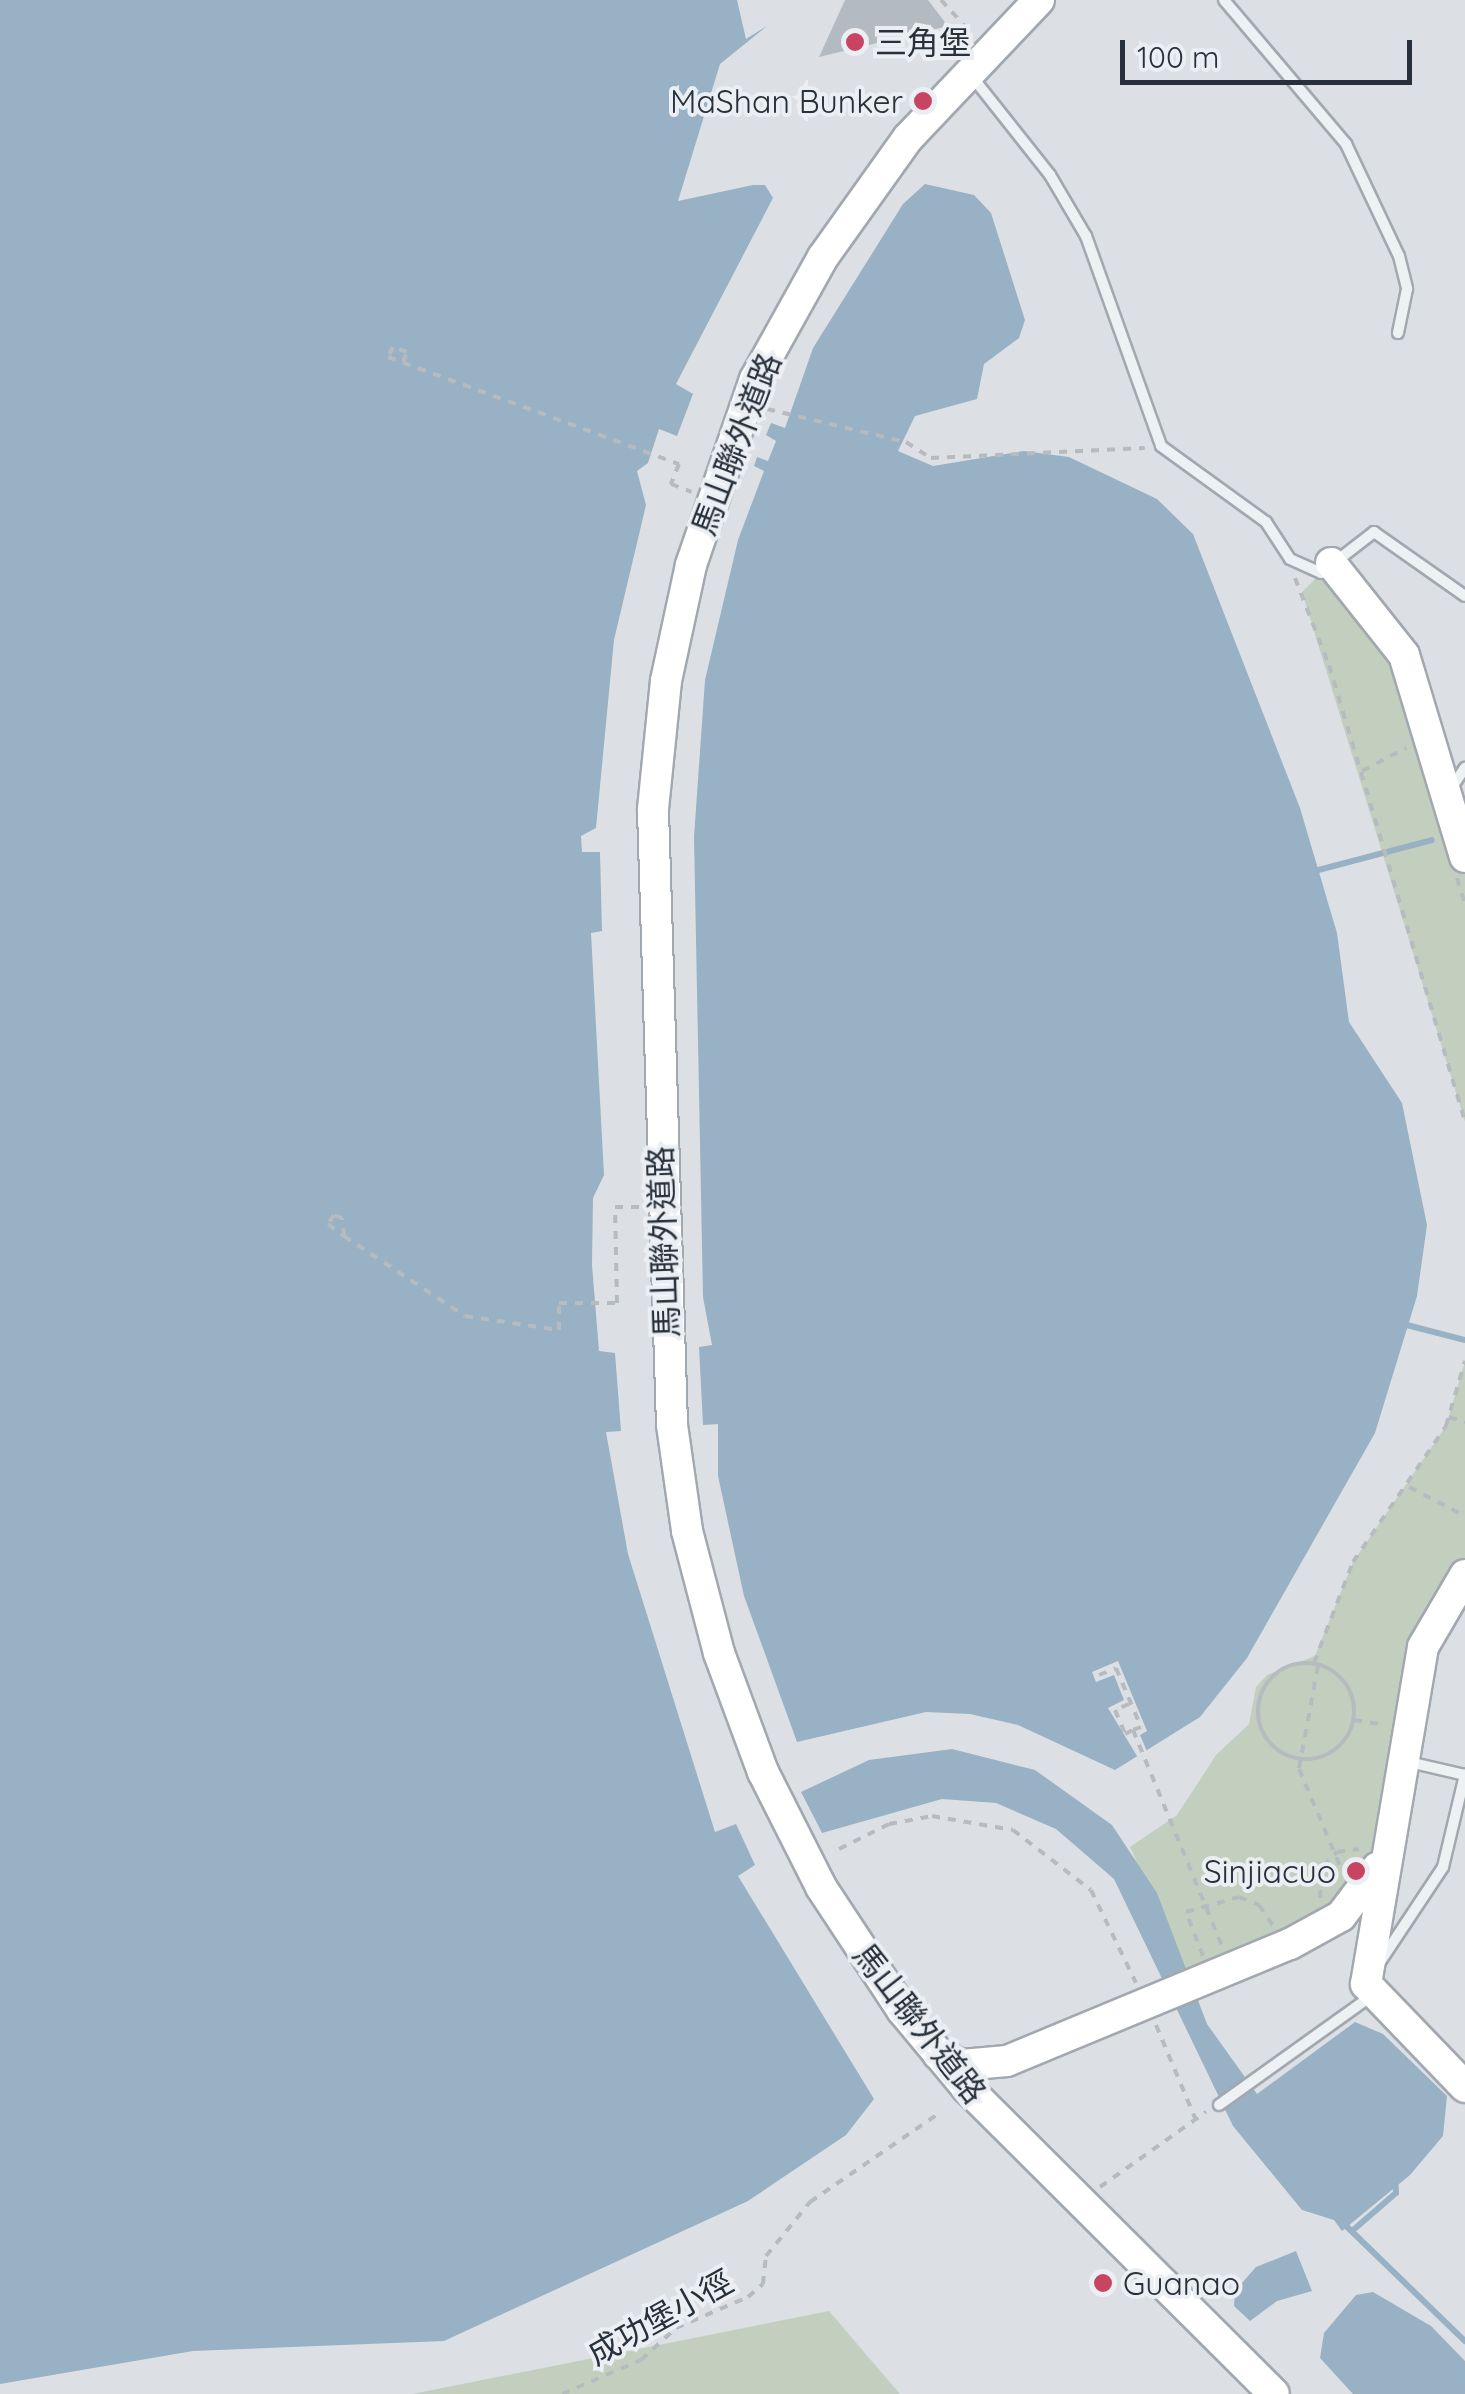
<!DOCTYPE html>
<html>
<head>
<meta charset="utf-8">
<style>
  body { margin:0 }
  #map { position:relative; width:1465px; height:2394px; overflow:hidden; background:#dce0e5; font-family:Quicksand,"Noto Sans TC",sans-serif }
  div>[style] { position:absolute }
  .green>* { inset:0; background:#c3cfbe }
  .water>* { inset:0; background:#98b1c4 }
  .pier>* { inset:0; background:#dce0e5 }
  .stream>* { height:6px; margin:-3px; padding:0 3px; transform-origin:3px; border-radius:3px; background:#98b1c4 }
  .building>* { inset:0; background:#b4bac2 }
  .path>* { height:4px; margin-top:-2px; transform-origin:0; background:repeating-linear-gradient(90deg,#b6bbc0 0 8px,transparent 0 16px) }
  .path>.ring { margin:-2px; padding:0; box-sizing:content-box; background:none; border:4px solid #b6bbc0; border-radius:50% }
  .roads { filter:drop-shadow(2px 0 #a2a8af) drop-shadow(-2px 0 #a2a8af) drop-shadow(0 2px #a2a8af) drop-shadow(0 -2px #a2a8af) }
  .lane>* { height:10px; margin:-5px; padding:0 5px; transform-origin:5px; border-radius:5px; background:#eef1f4 }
  .secondary>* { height:30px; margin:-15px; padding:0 15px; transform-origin:15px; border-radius:15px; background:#fff }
  .dots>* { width:28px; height:28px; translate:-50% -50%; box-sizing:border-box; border:5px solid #ebeff3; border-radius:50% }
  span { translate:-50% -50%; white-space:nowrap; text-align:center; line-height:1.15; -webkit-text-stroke:8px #ebeff3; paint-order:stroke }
  .poi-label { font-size:32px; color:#27303b }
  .left { translate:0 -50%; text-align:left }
  .right { translate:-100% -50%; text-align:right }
  .street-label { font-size:32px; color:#27303b }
  .scale { position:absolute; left:1120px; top:40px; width:292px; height:45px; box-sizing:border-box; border:5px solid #27303b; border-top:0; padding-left:12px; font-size:30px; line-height:35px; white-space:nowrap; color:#27303b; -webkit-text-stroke:8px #ebeff3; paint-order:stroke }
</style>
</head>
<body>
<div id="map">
  <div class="green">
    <i style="clip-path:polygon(1321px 573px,1369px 605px,1465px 857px,1465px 1122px,1302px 592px)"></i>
    <i style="clip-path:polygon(1465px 1361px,1465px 1575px,1426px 1638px,1364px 1893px,1192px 1983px,1130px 1847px,1177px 1815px,1216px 1755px,1249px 1724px,1256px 1687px,1267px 1675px,1315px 1656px,1353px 1562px,1446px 1426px)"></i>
    <i style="clip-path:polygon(829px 2311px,900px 2394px,410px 2394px,412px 2394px)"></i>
  </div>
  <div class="water">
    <i style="clip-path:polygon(0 0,737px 0,746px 39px,767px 26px,720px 64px,678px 201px,753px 185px,765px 185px,773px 198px,676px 384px,693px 394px,677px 436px,659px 429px,648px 463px,637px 471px,646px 505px,614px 640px,596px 828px,581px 836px,582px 852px,600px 852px,602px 931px,591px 933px,604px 1175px,593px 1198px,592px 1265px,599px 1351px,615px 1353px,621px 1431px,606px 1432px,628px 1554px,715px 1832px,736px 1824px,755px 1865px,738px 1876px,874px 2099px,846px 2135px,748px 2201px,444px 2341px,193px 2351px,0 2384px)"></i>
    <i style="clip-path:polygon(925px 184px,974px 195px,991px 213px,1025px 320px,1019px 338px,984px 364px,977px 399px,915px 416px,898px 451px,933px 466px,1024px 451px,1069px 457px,1157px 499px,1193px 534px,1300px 808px,1337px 933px,1349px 1022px,1402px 1103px,1427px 1225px,1417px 1296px,1375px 1433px,1247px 1658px,1200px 1717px,1115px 1770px,1018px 1725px,970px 1714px,926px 1712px,797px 1742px,744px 1596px,718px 1476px,718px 1424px,703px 1425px,699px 1347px,712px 1345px,703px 1297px,694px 837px,705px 680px,738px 540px,764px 471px,754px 466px,757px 457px,768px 461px,776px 441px,766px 435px,771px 423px,785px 428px,813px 348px,903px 204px)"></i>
    <i style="clip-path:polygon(952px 1749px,1035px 1770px,1112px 1825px,1157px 1893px,1207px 2024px,1257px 2094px,1355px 2022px,1383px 2034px,1447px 2096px,1443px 2136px,1410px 2175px,1342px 2231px,1334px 2220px,1302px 2210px,1233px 2126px,1114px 1879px,1056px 1829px,996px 1803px,942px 1799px,822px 1833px,801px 1792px,869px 1760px)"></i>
    <i style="clip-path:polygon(1296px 2251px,1312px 2291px,1277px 2301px,1250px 2321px,1234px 2306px,1235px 2291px,1256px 2267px)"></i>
    <i style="clip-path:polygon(1373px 2292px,1431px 2326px,1465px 2361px,1465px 2394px,1353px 2394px,1320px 2358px,1324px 2333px,1356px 2295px)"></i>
  </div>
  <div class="pier">
    <i style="clip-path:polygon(1118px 1661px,1147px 1731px,1140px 1735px,1149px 1756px,1140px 1761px,1108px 1708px,1124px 1700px,1114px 1675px,1096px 1682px,1092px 1672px)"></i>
  </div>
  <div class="stream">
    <i style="left:1307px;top:873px;width:129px;rotate:-14.8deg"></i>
    <i style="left:1403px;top:1324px;width:64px;rotate:14.5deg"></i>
    <i style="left:1340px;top:2220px;width:174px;rotate:44.1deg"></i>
    <i style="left:1352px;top:2231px;width:58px;rotate:-40.8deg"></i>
    <i style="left:1396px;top:2193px;width:17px;rotate:-93deg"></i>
  </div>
  <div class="building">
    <i style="clip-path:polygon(845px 0,928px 0,948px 26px,819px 57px)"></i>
  </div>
  <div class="path">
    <i style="left:941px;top:0;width:47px;rotate:47.6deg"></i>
    <i style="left:403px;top:362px;width:11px;rotate:-68deg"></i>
    <i style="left:407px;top:352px;width:15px;rotate:-160deg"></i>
    <i style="left:393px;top:347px;width:11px;rotate:117deg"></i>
    <i style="left:388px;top:357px;width:310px;rotate:20.2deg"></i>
    <i style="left:679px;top:464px;width:22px;rotate:112deg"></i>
    <i style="left:671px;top:484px;width:22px;rotate:21deg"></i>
    <i style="left:767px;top:409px;width:143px;rotate:13.4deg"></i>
    <i style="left:906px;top:442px;width:30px;rotate:33deg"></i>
    <i style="left:931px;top:458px;width:214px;rotate:-2.7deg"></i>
    <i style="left:1295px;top:578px;width:93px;rotate:68.7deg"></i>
    <i style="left:1329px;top:665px;width:477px;rotate:73.4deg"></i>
    <i style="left:1362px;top:771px;width:50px;rotate:-27.6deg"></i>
    <i style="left:1457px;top:878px;width:28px;rotate:73deg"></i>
    <i style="left:344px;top:1236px;width:18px;rotate:-96deg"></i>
    <i style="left:342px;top:1218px;width:9px;rotate:-159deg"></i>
    <i style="left:334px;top:1215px;width:11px;rotate:124deg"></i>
    <i style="left:328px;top:1224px;width:20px;rotate:37deg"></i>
    <i style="left:344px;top:1236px;width:145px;rotate:33.5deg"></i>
    <i style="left:465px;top:1316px;width:95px;rotate:8.5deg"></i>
    <i style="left:559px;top:1330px;width:27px;rotate:-90deg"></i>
    <i style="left:559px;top:1303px;width:58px"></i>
    <i style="left:617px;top:1303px;width:96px;rotate:-91.2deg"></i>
    <i style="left:615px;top:1207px;width:28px"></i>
    <i style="left:1449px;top:1417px;width:17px;rotate:17deg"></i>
    <i style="left:1409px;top:1487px;width:63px;rotate:27.4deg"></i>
    <i class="ring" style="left:1258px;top:1663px;width:92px;height:92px"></i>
    <i style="left:1314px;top:1663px;width:108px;rotate:-68.9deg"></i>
    <i style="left:1353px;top:1562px;width:165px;rotate:-55.6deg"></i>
    <i style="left:1446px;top:1426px;width:68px;rotate:-73.7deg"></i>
    <i style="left:1318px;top:1666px;width:105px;rotate:100.5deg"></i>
    <i style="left:1299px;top:1769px;width:111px;rotate:67.1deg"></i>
    <i style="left:1099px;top:1675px;width:18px;rotate:-22deg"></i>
    <i style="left:1116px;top:1668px;width:64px;rotate:67deg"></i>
    <i style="left:1141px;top:1727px;width:9px;rotate:159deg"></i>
    <i style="left:1133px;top:1730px;width:236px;rotate:67.6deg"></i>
    <i style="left:1129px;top:1704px;width:15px;rotate:157deg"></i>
    <i style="left:1115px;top:1710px;width:26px;rotate:67deg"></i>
    <i style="left:1125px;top:1734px;width:9px;rotate:-27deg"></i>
    <i style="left:1354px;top:1720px;width:30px;rotate:9deg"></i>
    <i style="left:839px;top:1849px;width:56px;rotate:-26.6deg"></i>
    <i style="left:889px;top:1824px;width:44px;rotate:-10.5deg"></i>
    <i style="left:932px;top:1816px;width:82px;rotate:9.8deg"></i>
    <i style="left:1013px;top:1830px;width:98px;rotate:37.6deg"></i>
    <i style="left:1091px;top:1890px;width:103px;rotate:64.2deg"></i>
    <i style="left:1320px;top:1898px;width:32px;rotate:-85deg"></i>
    <i style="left:1323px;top:1866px;width:20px;rotate:-45deg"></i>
    <i style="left:1337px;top:1852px;width:22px;rotate:-8deg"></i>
    <i style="left:1203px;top:1956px;width:47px;rotate:-111.1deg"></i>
    <i style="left:1186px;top:1912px;width:55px;rotate:-15.8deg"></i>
    <i style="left:1239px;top:1897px;width:22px;rotate:22deg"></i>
    <i style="left:1259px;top:1905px;width:25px;rotate:56deg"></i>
    <i style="left:1156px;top:2025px;width:101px;rotate:67.2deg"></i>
    <i style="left:1100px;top:2187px;width:130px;rotate:-35.3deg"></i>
    <i style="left:562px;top:2394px;width:86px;rotate:-23.3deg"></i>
    <i style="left:641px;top:2360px;width:47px;rotate:-42.4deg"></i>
    <i style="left:676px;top:2328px;width:78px;rotate:-23.3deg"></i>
    <i style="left:748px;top:2297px;width:20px;rotate:-41deg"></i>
    <i style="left:763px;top:2284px;width:28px;rotate:-84deg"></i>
    <i style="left:766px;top:2256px;width:70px;rotate:-50.8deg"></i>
    <i style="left:810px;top:2202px;width:159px;rotate:-34.5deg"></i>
  </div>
  <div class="roads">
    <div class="lane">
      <i style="left:1224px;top:0;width:189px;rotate:49.7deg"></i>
      <i style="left:1346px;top:144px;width:124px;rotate:64.7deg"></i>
      <i style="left:1399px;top:256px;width:34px;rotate:76deg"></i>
      <i style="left:1407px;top:289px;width:45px;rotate:101.6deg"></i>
      <i style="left:970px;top:74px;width:129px;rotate:51.6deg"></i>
      <i style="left:1050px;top:175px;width:71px;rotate:59.5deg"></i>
      <i style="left:1086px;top:236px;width:223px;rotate:70.3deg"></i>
      <i style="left:1161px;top:446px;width:130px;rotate:35.9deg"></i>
      <i style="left:1266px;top:522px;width:44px;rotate:57deg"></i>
      <i style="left:1290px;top:559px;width:34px;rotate:24deg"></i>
      <i style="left:1321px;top:573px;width:67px;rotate:-37.7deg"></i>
      <i style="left:1374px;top:532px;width:111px;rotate:35.1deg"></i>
      <i style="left:1450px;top:790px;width:27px;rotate:-56deg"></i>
      <i style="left:1409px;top:1762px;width:57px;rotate:13.1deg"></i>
      <i style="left:1380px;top:1962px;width:114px;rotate:-56.4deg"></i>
      <i style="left:1443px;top:1867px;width:95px;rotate:-76.6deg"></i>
      <i style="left:1219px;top:2105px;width:187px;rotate:-35.6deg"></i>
    </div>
    <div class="secondary">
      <i style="left:1039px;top:0;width:190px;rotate:133.5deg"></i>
      <i style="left:908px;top:138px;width:146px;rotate:125.5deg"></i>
      <i style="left:823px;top:257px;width:140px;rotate:119.1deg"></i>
      <i style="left:755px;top:379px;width:197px;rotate:109deg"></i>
      <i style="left:691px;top:565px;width:119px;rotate:102.2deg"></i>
      <i style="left:666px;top:681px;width:130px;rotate:95.8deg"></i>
      <i style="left:653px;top:810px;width:615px;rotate:88.23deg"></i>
      <i style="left:672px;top:1425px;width:107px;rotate:81.9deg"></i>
      <i style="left:687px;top:1531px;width:126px;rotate:75.3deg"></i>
      <i style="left:719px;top:1653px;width:127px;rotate:69.7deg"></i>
      <i style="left:763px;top:1772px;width:129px;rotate:63.2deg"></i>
      <i style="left:821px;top:1887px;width:147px;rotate:56.6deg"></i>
      <i style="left:902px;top:2010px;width:102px;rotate:50.2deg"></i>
      <i style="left:967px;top:2088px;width:433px;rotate:44.9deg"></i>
      <i style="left:1331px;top:563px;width:117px;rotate:51.6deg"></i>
      <i style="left:1404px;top:655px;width:211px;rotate:73.2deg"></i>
      <i style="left:1465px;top:1575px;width:83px;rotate:120.3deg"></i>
      <i style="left:1423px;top:1647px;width:342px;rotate:99.6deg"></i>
      <i style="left:1366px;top:1984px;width:143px;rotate:46.1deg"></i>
      <i style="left:938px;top:2054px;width:26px;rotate:25deg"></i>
      <i style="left:962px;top:2065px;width:45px;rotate:-5.1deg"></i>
      <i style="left:1007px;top:2061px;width:306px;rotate:-22.5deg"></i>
      <i style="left:1290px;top:1944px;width:58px;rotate:-28.8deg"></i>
      <i style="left:1341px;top:1916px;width:61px;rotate:-52.9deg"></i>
    </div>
  </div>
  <div class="dots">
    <i style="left:855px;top:42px;background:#c74562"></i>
    <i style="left:923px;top:101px;background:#c74562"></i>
    <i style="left:1356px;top:1871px;background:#c74562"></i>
    <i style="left:1103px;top:2283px;background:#c74562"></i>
  </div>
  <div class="poi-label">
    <span class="left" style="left:875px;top:42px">三角堡</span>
    <span class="right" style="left:903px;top:101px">MaShan Bunker</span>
    <span class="right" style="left:1336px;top:1871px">Sinjiacuo</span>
    <span class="left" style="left:1123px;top:2283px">Guanao</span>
  </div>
  <div class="street-label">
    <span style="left:736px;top:444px;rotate:-69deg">馬山聯外道路</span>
    <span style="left:663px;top:1242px;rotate:-92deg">馬山聯外道路</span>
    <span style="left:920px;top:2023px;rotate:52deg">馬山聯外道路</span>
    <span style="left:660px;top:2317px;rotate:-29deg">成功堡小徑</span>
  </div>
  <div class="scale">100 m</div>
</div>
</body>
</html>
